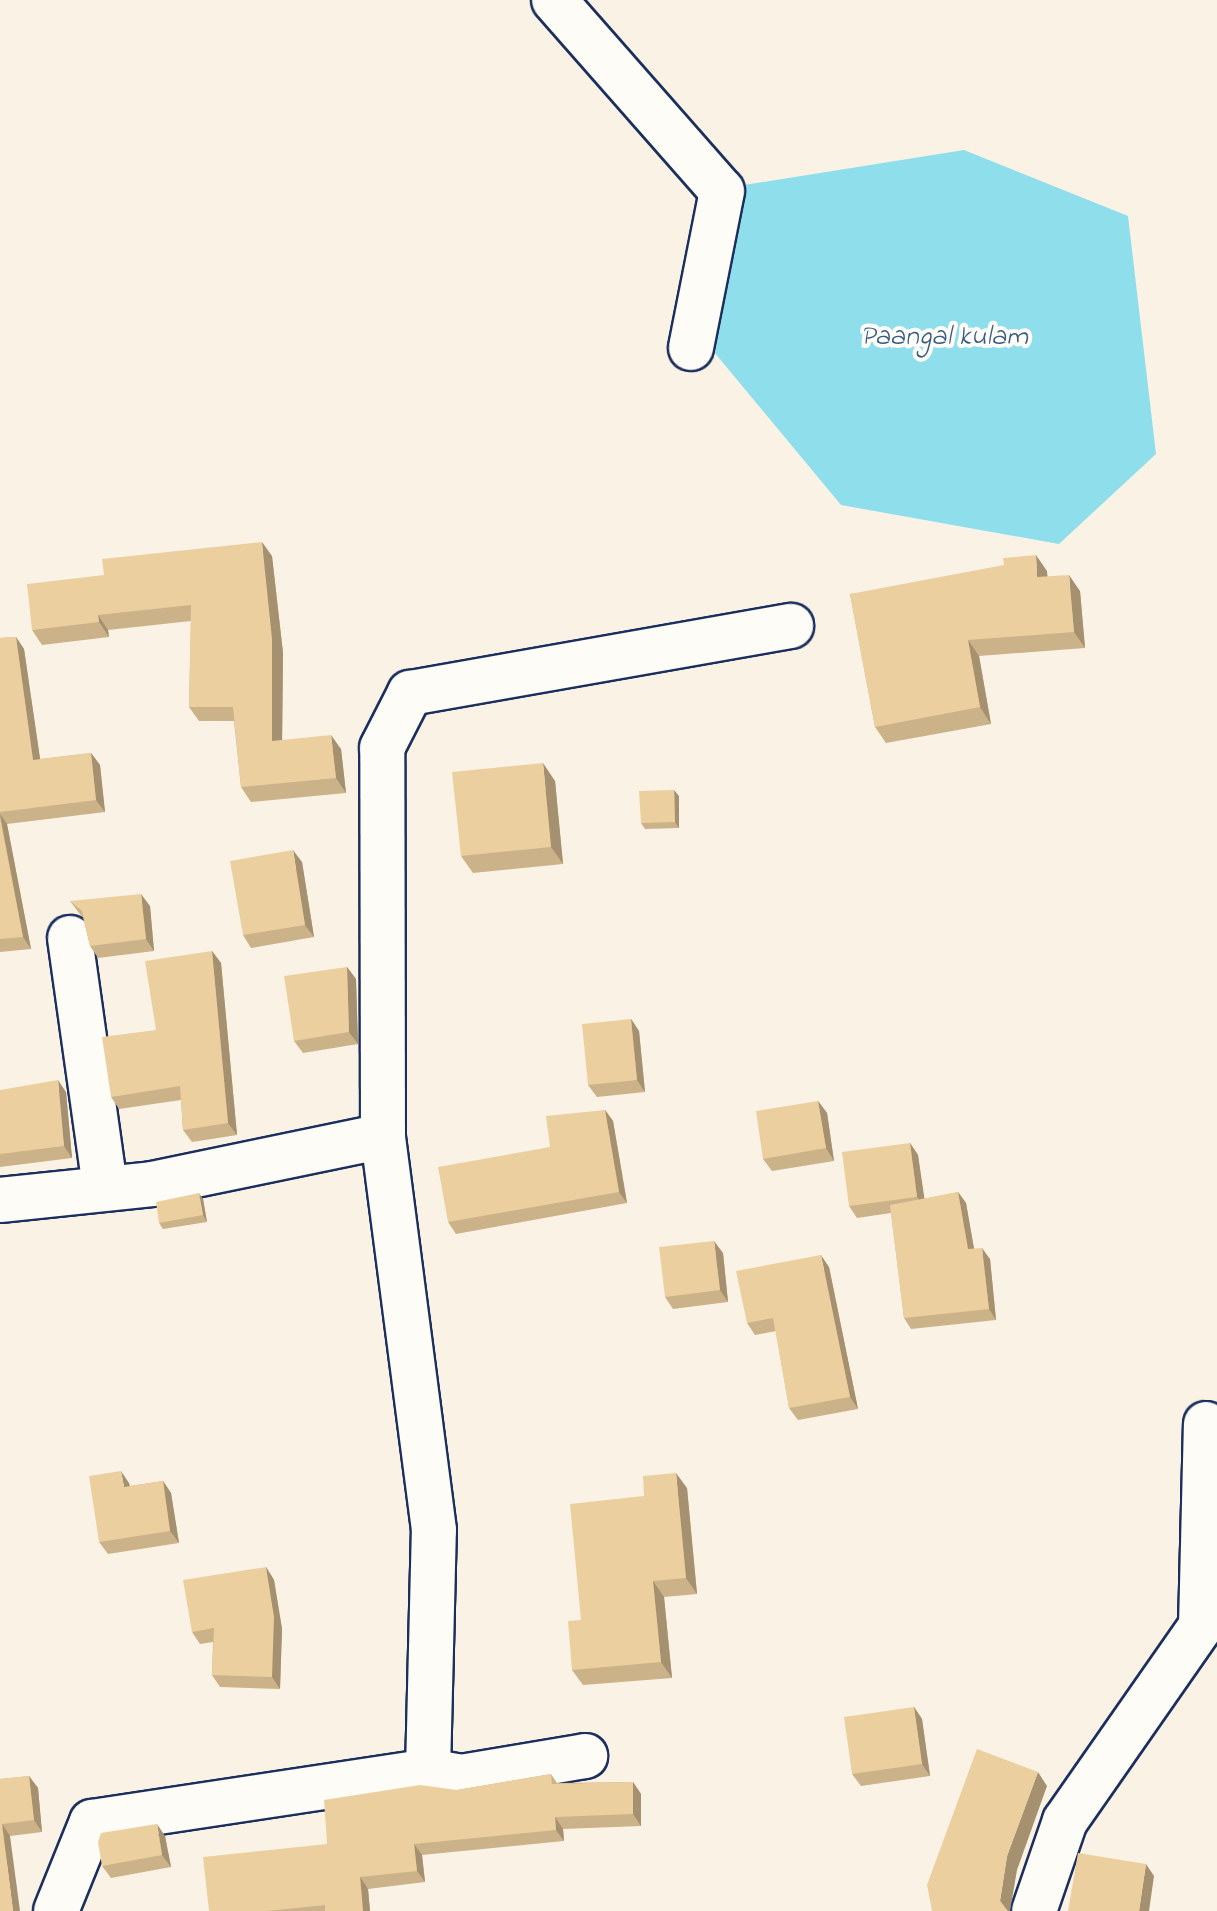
<!DOCTYPE html>
<html>
<head>
<meta charset="utf-8">
<style>
  body { margin:0 }
  #map { position:relative; width:1217px; height:1911px; overflow:hidden; background:#faf3e5; font-family:"Indie Flower",sans-serif }
  div>[style] { position:absolute }
  .water>* { inset:0; background:#8fdeec }
  .roads { filter:drop-shadow(2px 0 #1b2f5e) drop-shadow(-2px 0 #1b2f5e) drop-shadow(0 2px #1b2f5e) drop-shadow(0 -2px #1b2f5e) }
  .street>* { height:44px; margin:-22px; padding:0 22px; transform-origin:22px; border-radius:22px; background:#fdfcf7 }
  .wall>* { inset:0; background:#cbb289 }
  .shaded-wall>* { inset:0; background:#a5916f }
  .building>* { inset:0; background:#eccf9f }
  span { translate:-50% -50%; white-space:nowrap; text-align:center; line-height:1.15; -webkit-text-stroke:8px #fdfcf7; paint-order:stroke }
  .water-label { font-size:28px; color:#385b82; font-style:italic }
</style>
</head>
<body>
<div id="map">
  <div class="water">
    <i style="clip-path:polygon(964px 150px,1128px 216px,1156px 454px,1059px 544px,841px 505px,709px 346px,738px 186px)"></i>
  </div>
  <div class="roads">
    <div class="street">
      <i style="left:554px;top:0;width:254px;rotate:48.7deg"></i>
      <i style="left:722px;top:191px;width:160px;rotate:101.2deg"></i>
      <i style="left:70px;top:938px;width:251px;rotate:82deg"></i>
      <i style="left:0;top:1200px;width:153px;rotate:-6deg"></i>
      <i style="left:152px;top:1184px;width:236px;rotate:-11.7deg"></i>
      <i style="left:428px;top:1771px;width:241px;rotate:-88.6deg"></i>
      <i style="left:434px;top:1530px;width:397px;rotate:-97.4deg"></i>
      <i style="left:383px;top:1136px;width:388px;rotate:-90.1deg"></i>
      <i style="left:382px;top:748px;width:62px;rotate:-63deg"></i>
      <i style="left:410px;top:693px;width:387px;rotate:-10deg"></i>
      <i style="left:56px;top:1911px;width:96px;rotate:-68deg"></i>
      <i style="left:92px;top:1822px;width:340px;rotate:-8.6deg"></i>
      <i style="left:428px;top:1771px;width:34px;rotate:10deg"></i>
      <i style="left:461px;top:1777px;width:126px;rotate:-9.6deg"></i>
      <i style="left:1034px;top:1911px;width:95px;rotate:-71deg"></i>
      <i style="left:1065px;top:1821px;width:238px;rotate:-55.1deg"></i>
      <i style="left:1201px;top:1626px;width:202px;rotate:-88.6deg"></i>
    </div>
  </div>
  <div class="wall">
    <i style="clip-path:polygon(272px 556px,283px 653px,282px 740px,341px 749px,346px 793px,251px 802px,241px 787px,234px 721px,199px 721px,189px 707px,191px 621px,108px 630px,109px 637px,42px 645px,32px 630px)"></i>
    <i style="clip-path:polygon(1047px 571px,1047px 577px,1080px 591px,1085px 648px,979px 656px,991px 724px,886px 743px,875px 727px,850px 594px)"></i>
    <i style="clip-path:polygon(16px 637px,24px 649px,40px 759px,91px 753px,100px 765px,105px 812px,7px 824px,31px 949px,0 952px,0 638px)"></i>
    <i style="clip-path:polygon(555px 781px,563px 864px,473px 873px,461px 856px)"></i>
    <i style="clip-path:polygon(679px 796px,679px 828px,645px 829px,641px 823px)"></i>
    <i style="clip-path:polygon(302px 862px,314px 937px,251px 948px,243px 935px)"></i>
    <i style="clip-path:polygon(70px 901px,150px 906px,154px 951px,98px 958px,90px 946px,83px 917px,79px 913px)"></i>
    <i style="clip-path:polygon(212px 951px,221px 963px,237px 1135px,192px 1142px,183px 1130px,181px 1100px,119px 1109px,111px 1097px,156px 1030px)"></i>
    <i style="clip-path:polygon(347px 967px,356px 979px,358px 1044px,303px 1053px,294px 1041px)"></i>
    <i style="clip-path:polygon(631px 1019px,639px 1031px,645px 1092px,597px 1097px,588px 1085px)"></i>
    <i style="clip-path:polygon(0 1090px,66px 1092px,72px 1158px,0 1167px)"></i>
    <i style="clip-path:polygon(818px 1101px,827px 1113px,834px 1161px,772px 1171px,763px 1159px)"></i>
    <i style="clip-path:polygon(605px 1110px,613px 1121px,627px 1203px,456px 1234px,448px 1222px,550px 1147px)"></i>
    <i style="clip-path:polygon(910px 1143px,918px 1155px,924px 1199px,958px 1192px,966px 1203px,974px 1249px,990px 1259px,996px 1320px,911px 1329px,904px 1318px,891px 1213px,857px 1218px,849px 1206px)"></i>
    <i style="clip-path:polygon(203px 1199px,207px 1222px,163px 1229px,159px 1223px)"></i>
    <i style="clip-path:polygon(723px 1253px,728px 1302px,673px 1309px,665px 1297px)"></i>
    <i style="clip-path:polygon(829px 1267px,858px 1409px,798px 1420px,789px 1408px,776px 1331px,755px 1335px,747px 1323px)"></i>
    <i style="clip-path:polygon(163px 1481px,171px 1493px,179px 1543px,108px 1554px,99px 1542px,129px 1483px,130px 1486px)"></i>
    <i style="clip-path:polygon(687px 1488px,697px 1594px,664px 1597px,672px 1678px,583px 1685px,572px 1670px,581px 1620px,644px 1496px)"></i>
    <i style="clip-path:polygon(266px 1567px,274px 1580px,282px 1629px,280px 1689px,220px 1687px,212px 1675px,213px 1642px,200px 1644px,192px 1632px)"></i>
    <i style="clip-path:polygon(914px 1707px,922px 1719px,930px 1776px,861px 1786px,852px 1774px)"></i>
    <i style="clip-path:polygon(551px 1774px,557px 1783px,633px 1782px,641px 1794px,641px 1826px,563px 1829px,564px 1841px,422px 1855px,425px 1882px,368px 1889px,370px 1911px,209px 1911px,327px 1844px,457px 1790px)"></i>
    <i style="clip-path:polygon(29px 1776px,38px 1788px,42px 1832px,10px 1836px,0 1911px,0 1779px)"></i>
    <i style="clip-path:polygon(165px 1836px,171px 1867px,111px 1878px,102px 1866px)"></i>
  </div>
  <div class="shaded-wall">
    <i style="clip-path:polygon(262px 542px,272px 556px,283px 653px,282px 755px,272px 741px)"></i>
    <i style="clip-path:polygon(1036px 555px,1047px 571px,1049px 593px,1037px 577px)"></i>
    <i style="clip-path:polygon(1069px 575px,1080px 591px,1085px 648px,1074px 632px)"></i>
    <i style="clip-path:polygon(98px 615px,108px 630px,109px 637px,99px 622px)"></i>
    <i style="clip-path:polygon(16px 637px,24px 649px,42px 772px,33px 760px)"></i>
    <i style="clip-path:polygon(968px 640px,979px 656px,991px 724px,980px 707px)"></i>
    <i style="clip-path:polygon(331px 735px,341px 749px,346px 793px,336px 778px)"></i>
    <i style="clip-path:polygon(91px 753px,100px 765px,105px 812px,96px 800px)"></i>
    <i style="clip-path:polygon(543px 763px,555px 781px,563px 864px,551px 847px)"></i>
    <i style="clip-path:polygon(674px 790px,679px 796px,679px 828px,675px 822px)"></i>
    <i style="clip-path:polygon(0 814px,7px 824px,31px 949px,23px 937px)"></i>
    <i style="clip-path:polygon(293px 850px,302px 862px,314px 937px,305px 925px)"></i>
    <i style="clip-path:polygon(141px 894px,150px 906px,154px 951px,146px 939px)"></i>
    <i style="clip-path:polygon(212px 951px,221px 963px,237px 1135px,228px 1123px)"></i>
    <i style="clip-path:polygon(347px 967px,356px 979px,358px 1044px,349px 1032px)"></i>
    <i style="clip-path:polygon(631px 1019px,639px 1031px,645px 1092px,637px 1080px)"></i>
    <i style="clip-path:polygon(58px 1080px,66px 1092px,72px 1158px,64px 1146px)"></i>
    <i style="clip-path:polygon(818px 1101px,827px 1113px,834px 1161px,826px 1148px)"></i>
    <i style="clip-path:polygon(605px 1110px,613px 1121px,627px 1203px,619px 1192px)"></i>
    <i style="clip-path:polygon(910px 1143px,918px 1155px,926px 1209px,917px 1197px)"></i>
    <i style="clip-path:polygon(958px 1192px,966px 1203px,976px 1260px,968px 1249px)"></i>
    <i style="clip-path:polygon(199px 1193px,203px 1199px,207px 1222px,203px 1215px)"></i>
    <i style="clip-path:polygon(714px 1241px,723px 1253px,728px 1302px,720px 1290px)"></i>
    <i style="clip-path:polygon(982px 1248px,990px 1259px,996px 1320px,989px 1309px)"></i>
    <i style="clip-path:polygon(821px 1255px,829px 1267px,858px 1409px,850px 1397px)"></i>
    <i style="clip-path:polygon(121px 1471px,129px 1483px,132px 1499px,124px 1487px)"></i>
    <i style="clip-path:polygon(676px 1473px,687px 1488px,697px 1594px,686px 1578px)"></i>
    <i style="clip-path:polygon(163px 1481px,171px 1493px,179px 1543px,170px 1531px)"></i>
    <i style="clip-path:polygon(266px 1567px,274px 1580px,282px 1629px,280px 1689px,272px 1677px)"></i>
    <i style="clip-path:polygon(653px 1581px,664px 1597px,672px 1678px,661px 1662px)"></i>
    <i style="clip-path:polygon(914px 1707px,922px 1719px,930px 1776px,922px 1764px)"></i>
    <i style="clip-path:polygon(1038px 1772px,1047px 1786px,1017px 1870px,1010px 1911px,1007px 1911px,1000px 1901px,1007px 1856px)"></i>
    <i style="clip-path:polygon(29px 1776px,38px 1788px,42px 1832px,34px 1820px)"></i>
    <i style="clip-path:polygon(633px 1782px,641px 1794px,641px 1826px,633px 1814px)"></i>
    <i style="clip-path:polygon(555px 1817px,563px 1829px,564px 1841px,556px 1830px)"></i>
    <i style="clip-path:polygon(2px 1824px,10px 1836px,20px 1911px,13px 1911px)"></i>
    <i style="clip-path:polygon(157px 1824px,165px 1836px,171px 1867px,162px 1855px)"></i>
    <i style="clip-path:polygon(414px 1844px,422px 1855px,425px 1882px,417px 1871px)"></i>
    <i style="clip-path:polygon(1146px 1864px,1154px 1876px,1149px 1911px,1139px 1911px)"></i>
    <i style="clip-path:polygon(360px 1877px,368px 1889px,370px 1911px,363px 1911px)"></i>
  </div>
  <div class="building">
    <i style="clip-path:polygon(262px 542px,272px 639px,272px 741px,331px 735px,336px 778px,241px 787px,233px 707px,189px 707px,191px 605px,98px 615px,99px 622px,32px 630px,27px 584px,104px 575px,102px 559px)"></i>
    <i style="clip-path:polygon(1036px 555px,1037px 577px,1069px 575px,1074px 632px,968px 640px,980px 707px,875px 727px,850px 594px,1004px 565px,1003px 558px)"></i>
    <i style="clip-path:polygon(16px 637px,33px 760px,91px 753px,96px 800px,0 812px,0 638px)"></i>
    <i style="clip-path:polygon(543px 763px,551px 847px,461px 856px,452px 772px)"></i>
    <i style="clip-path:polygon(674px 790px,675px 822px,641px 823px,639px 791px)"></i>
    <i style="clip-path:polygon(0 818px,23px 937px,0 939px)"></i>
    <i style="clip-path:polygon(293px 850px,305px 925px,243px 935px,230px 861px)"></i>
    <i style="clip-path:polygon(141px 894px,146px 939px,90px 946px,82px 911px,70px 901px)"></i>
    <i style="clip-path:polygon(212px 951px,228px 1123px,183px 1130px,180px 1086px,111px 1097px,102px 1037px,156px 1030px,145px 961px)"></i>
    <i style="clip-path:polygon(347px 967px,349px 1032px,294px 1041px,284px 976px)"></i>
    <i style="clip-path:polygon(631px 1019px,637px 1080px,588px 1085px,582px 1024px)"></i>
    <i style="clip-path:polygon(58px 1080px,64px 1146px,0 1154px,0 1090px)"></i>
    <i style="clip-path:polygon(818px 1101px,826px 1148px,763px 1159px,756px 1111px)"></i>
    <i style="clip-path:polygon(605px 1110px,619px 1192px,448px 1222px,438px 1167px,550px 1147px,546px 1116px)"></i>
    <i style="clip-path:polygon(910px 1143px,917px 1197px,849px 1206px,842px 1152px)"></i>
    <i style="clip-path:polygon(958px 1192px,968px 1249px,982px 1248px,989px 1309px,904px 1318px,890px 1205px)"></i>
    <i style="clip-path:polygon(199px 1193px,203px 1215px,159px 1223px,156px 1202px)"></i>
    <i style="clip-path:polygon(714px 1241px,720px 1290px,665px 1297px,659px 1247px)"></i>
    <i style="clip-path:polygon(821px 1255px,850px 1397px,789px 1408px,773px 1318px,747px 1323px,736px 1271px)"></i>
    <i style="clip-path:polygon(121px 1471px,124px 1487px,163px 1481px,170px 1531px,99px 1542px,89px 1476px)"></i>
    <i style="clip-path:polygon(676px 1473px,686px 1578px,653px 1581px,661px 1662px,572px 1670px,568px 1621px,581px 1620px,570px 1504px,644px 1496px,643px 1476px)"></i>
    <i style="clip-path:polygon(266px 1567px,274px 1617px,272px 1677px,212px 1675px,214px 1628px,192px 1632px,183px 1580px)"></i>
    <i style="clip-path:polygon(914px 1707px,922px 1764px,852px 1774px,844px 1717px)"></i>
    <i style="clip-path:polygon(977px 1749px,1038px 1772px,1007px 1856px,1000px 1901px,1008px 1911px,932px 1911px,927px 1885px)"></i>
    <i style="clip-path:polygon(551px 1774px,552px 1784px,633px 1782px,633px 1814px,555px 1817px,556px 1830px,414px 1844px,417px 1871px,360px 1877px,363px 1911px,325px 1911px,325px 1905px,267px 1911px,209px 1911px,203px 1857px,327px 1844px,324px 1800px,420px 1785px,457px 1790px)"></i>
    <i style="clip-path:polygon(29px 1776px,34px 1820px,2px 1824px,13px 1911px,0 1911px,0 1779px)"></i>
    <i style="clip-path:polygon(157px 1824px,162px 1855px,102px 1866px,98px 1842px,101px 1833px)"></i>
    <i style="clip-path:polygon(1078px 1853px,1146px 1864px,1139px 1911px,1068px 1911px)"></i>
  </div>
  <div class="water-label">
    <span style="left:944px;top:338px">Paangal kulam</span>
  </div>
</div>
</body>
</html>
